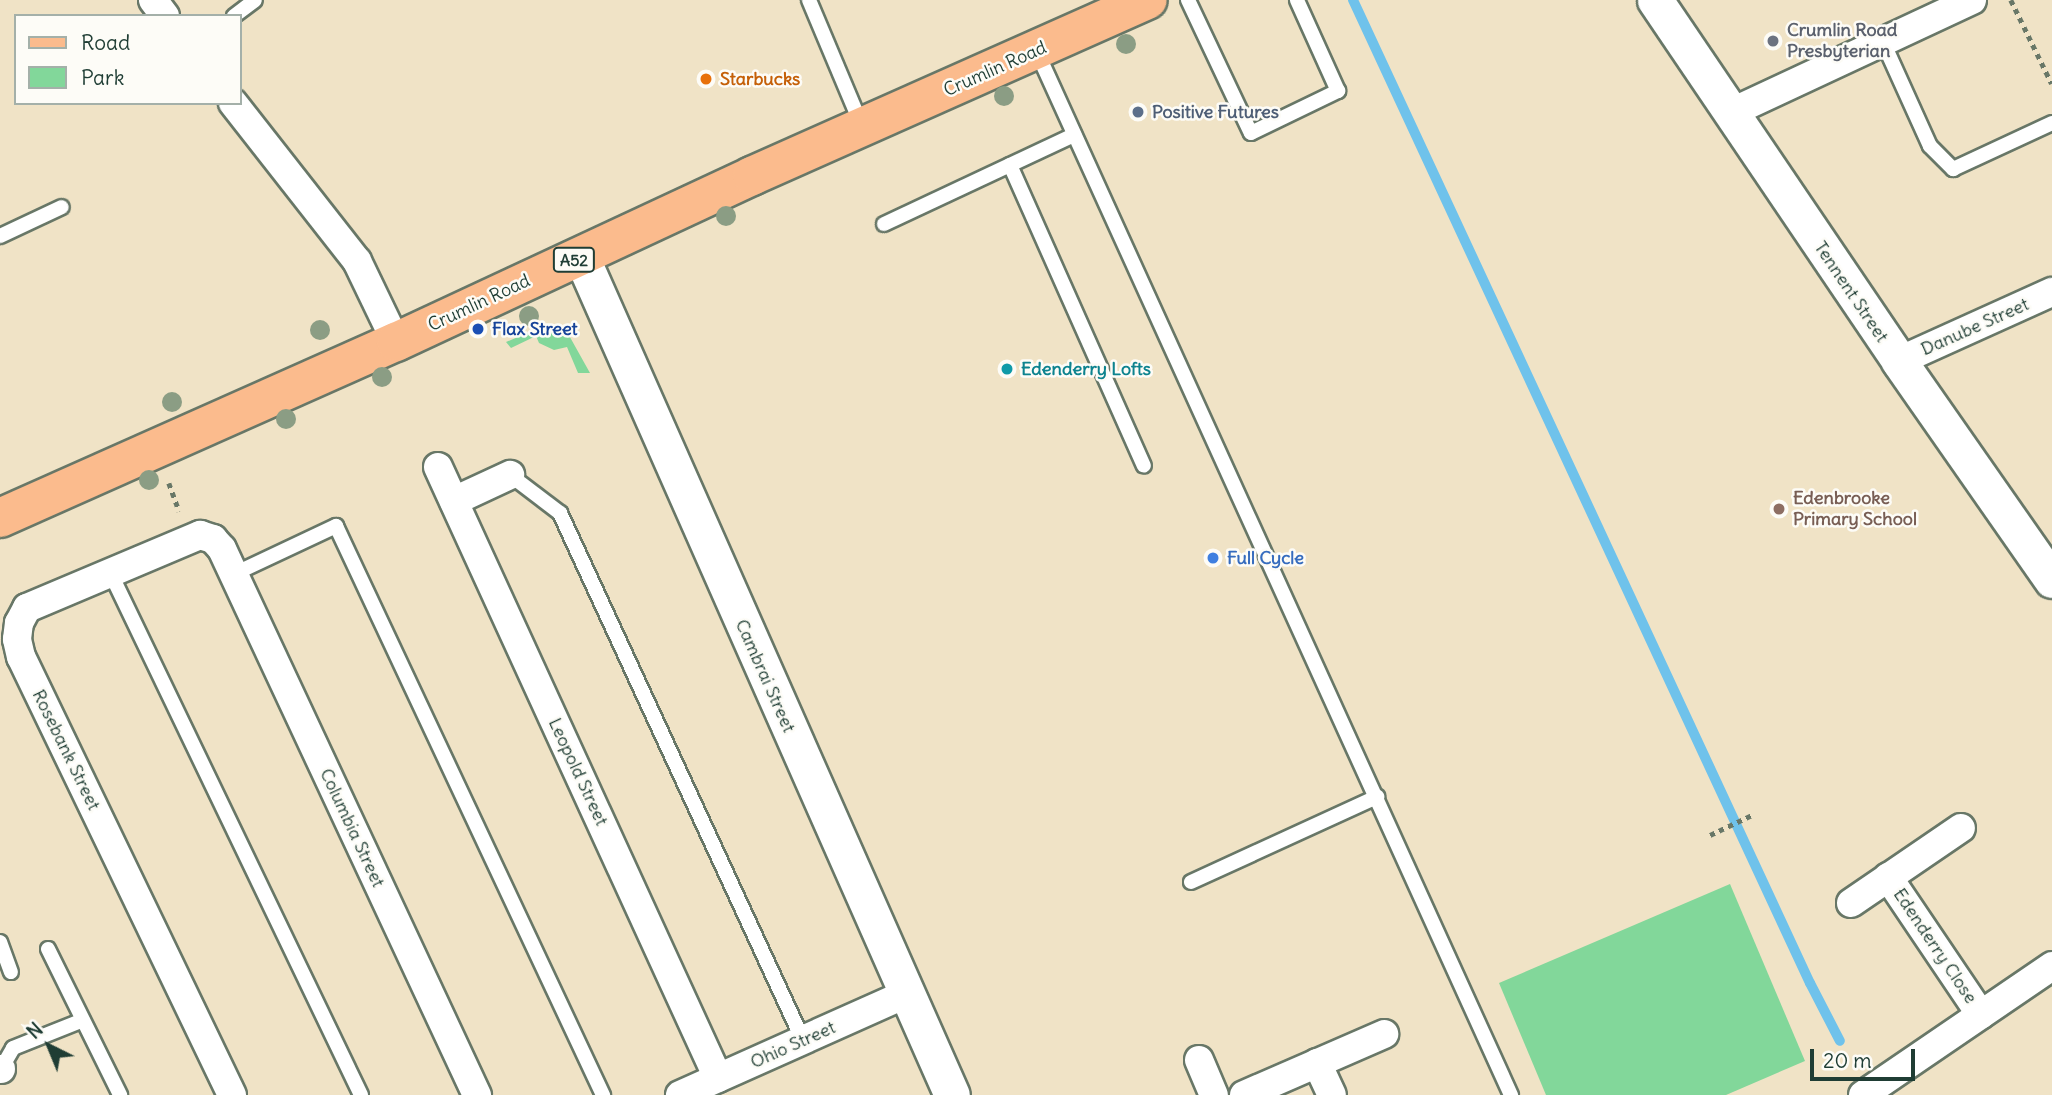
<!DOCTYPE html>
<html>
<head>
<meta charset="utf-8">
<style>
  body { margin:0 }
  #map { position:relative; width:2052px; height:1095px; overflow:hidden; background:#f0e3c6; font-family:Delius,sans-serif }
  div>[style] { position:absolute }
  .green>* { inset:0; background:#82d79a }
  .stream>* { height:10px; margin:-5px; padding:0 5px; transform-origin:5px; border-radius:5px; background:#6fc2eb }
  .path>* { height:4.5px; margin-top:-2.25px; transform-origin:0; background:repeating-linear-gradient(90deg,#687767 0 5px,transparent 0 10px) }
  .roads { filter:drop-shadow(2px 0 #687767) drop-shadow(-2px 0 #687767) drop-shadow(0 2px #687767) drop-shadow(0 -2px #687767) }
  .service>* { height:14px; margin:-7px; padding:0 7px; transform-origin:7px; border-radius:7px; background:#fff }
  .minor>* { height:28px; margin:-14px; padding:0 14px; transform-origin:14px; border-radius:14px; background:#fff }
  .tertiary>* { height:35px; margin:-17.5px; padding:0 17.5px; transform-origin:17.5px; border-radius:17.5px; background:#fff }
  .primary>* { height:38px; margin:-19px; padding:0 19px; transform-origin:19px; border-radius:19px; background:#fbbb8d }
  .trees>* { width:20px; height:20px; margin:-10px; border-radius:50%; background:#8b9d84 }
  .dots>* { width:19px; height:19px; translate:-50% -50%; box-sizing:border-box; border:4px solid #fdfcf7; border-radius:50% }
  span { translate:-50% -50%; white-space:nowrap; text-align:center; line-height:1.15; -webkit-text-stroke:5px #fdfcf7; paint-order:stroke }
  .shield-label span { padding:2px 5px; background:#fdfcf7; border:2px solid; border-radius:5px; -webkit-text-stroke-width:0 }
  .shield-label { font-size:16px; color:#1f3d34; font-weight:700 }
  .worship-label { font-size:18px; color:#5b616d; font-weight:700 }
  .left { translate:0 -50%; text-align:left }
  .street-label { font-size:18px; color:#1f3d34 }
  .food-label { font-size:18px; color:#c56008; font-weight:700 }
  .service-label { font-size:18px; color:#4e5e75; font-weight:700 }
  .transit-label { font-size:18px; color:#164399; font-weight:700 }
  .culture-label { font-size:18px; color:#0d838f; font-weight:700 }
  .education-label { font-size:18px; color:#785e54; font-weight:700 }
  .shop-label { font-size:18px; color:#366cbe; font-weight:700 }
  .legend { position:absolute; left:14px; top:14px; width:228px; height:91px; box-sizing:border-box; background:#fdfcf7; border:2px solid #a4b0a9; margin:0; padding:9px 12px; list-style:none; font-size:21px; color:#1f3d34 }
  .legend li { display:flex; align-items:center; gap:14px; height:35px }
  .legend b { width:35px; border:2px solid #a4b0a9 }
  .north { position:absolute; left:14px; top:1011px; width:70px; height:70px; -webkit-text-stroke:5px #fdfcf7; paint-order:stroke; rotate:317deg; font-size:19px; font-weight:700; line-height:28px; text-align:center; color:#1f3d34 }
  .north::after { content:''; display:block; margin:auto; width:24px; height:32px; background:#1f3d34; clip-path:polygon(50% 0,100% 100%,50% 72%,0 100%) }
  .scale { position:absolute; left:1810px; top:1049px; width:105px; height:32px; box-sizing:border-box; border:4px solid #1f3d34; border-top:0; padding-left:9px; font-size:21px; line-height:24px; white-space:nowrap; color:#1f3d34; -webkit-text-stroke:5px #fdfcf7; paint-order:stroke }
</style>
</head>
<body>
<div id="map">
  <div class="green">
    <i style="clip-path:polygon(544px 326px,560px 326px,566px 330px,590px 373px,578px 373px,567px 347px,554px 350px,539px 343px,536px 336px,511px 348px,506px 342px)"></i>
    <i style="clip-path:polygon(1730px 884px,1805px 1061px,1726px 1095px,1546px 1095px,1499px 983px)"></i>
  </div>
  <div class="stream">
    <i style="left:1353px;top:0;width:1084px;rotate:65.07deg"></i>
    <i style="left:1810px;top:983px;width:65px;rotate:62.7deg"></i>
  </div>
  <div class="path">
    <i style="left:2011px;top:0;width:93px;rotate:64deg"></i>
    <i style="left:169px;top:483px;width:30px;rotate:70deg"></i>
    <i style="left:1710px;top:835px;width:47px;rotate:-25.5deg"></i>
  </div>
  <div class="roads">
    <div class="service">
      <i style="left:809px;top:0;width:137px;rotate:67.2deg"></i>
      <i style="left:1188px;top:0;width:147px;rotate:64.7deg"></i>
      <i style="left:1251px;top:133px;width:97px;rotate:-25.8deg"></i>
      <i style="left:1338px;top:91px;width:100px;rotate:-114.3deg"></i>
      <i style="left:234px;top:16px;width:26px;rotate:-37deg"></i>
      <i style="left:1883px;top:42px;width:114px;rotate:65.7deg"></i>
      <i style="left:1930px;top:146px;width:33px;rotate:45deg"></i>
      <i style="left:1953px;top:169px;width:109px;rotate:-24.9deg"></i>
      <i style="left:1037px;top:52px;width:1146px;rotate:65.56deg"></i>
      <i style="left:1010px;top:165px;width:329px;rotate:66deg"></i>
      <i style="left:884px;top:224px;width:210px;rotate:-25.1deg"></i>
      <i style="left:0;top:236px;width:68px;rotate:-25.1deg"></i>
      <i style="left:510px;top:475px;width:63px;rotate:37.2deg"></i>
      <i style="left:560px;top:513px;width:580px;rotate:65.25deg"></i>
      <i style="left:110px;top:572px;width:580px;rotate:64.36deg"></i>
      <i style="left:234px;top:574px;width:113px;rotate:-25.2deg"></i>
      <i style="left:336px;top:526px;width:629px;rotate:64.86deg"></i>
      <i style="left:1191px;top:882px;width:205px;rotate:-24.6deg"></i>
      <i style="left:0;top:942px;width:32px;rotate:70deg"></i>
      <i style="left:48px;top:949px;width:163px;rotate:63.7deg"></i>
      <i style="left:1px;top:1069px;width:24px;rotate:-60deg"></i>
      <i style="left:13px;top:1048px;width:75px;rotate:-21.8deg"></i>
    </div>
    <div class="minor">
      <i style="left:153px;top:0;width:20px;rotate:53deg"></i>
      <i style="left:233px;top:103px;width:201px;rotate:51.9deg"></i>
      <i style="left:357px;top:261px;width:90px;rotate:64.3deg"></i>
      <i style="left:1730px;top:113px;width:267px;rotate:-25deg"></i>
      <i style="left:1899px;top:361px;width:168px;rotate:-24.3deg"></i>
      <i style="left:438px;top:467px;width:672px;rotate:65.38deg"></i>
      <i style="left:454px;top:501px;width:62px;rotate:-24.9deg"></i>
      <i style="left:1888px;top:877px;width:166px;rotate:56deg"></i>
      <i style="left:1851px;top:903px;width:133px;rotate:-34.3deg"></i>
      <i style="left:1199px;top:1060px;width:38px;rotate:67deg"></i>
      <i style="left:1317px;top:1063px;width:35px;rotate:65deg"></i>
      <i style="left:0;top:1069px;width:1px"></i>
      <i style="left:232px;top:1095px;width:486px;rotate:-115.7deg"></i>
      <i style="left:21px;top:657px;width:18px;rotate:-103deg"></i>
      <i style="left:17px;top:639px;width:16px;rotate:-83deg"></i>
      <i style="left:19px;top:623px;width:17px;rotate:-62deg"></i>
      <i style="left:27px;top:608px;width:188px;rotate:-22.9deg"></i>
      <i style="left:200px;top:535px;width:14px;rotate:17deg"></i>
      <i style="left:213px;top:539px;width:13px;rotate:48deg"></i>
      <i style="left:222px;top:549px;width:603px;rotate:64.97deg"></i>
      <i style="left:680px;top:1095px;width:248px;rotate:-24.1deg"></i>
      <i style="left:1244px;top:1095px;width:153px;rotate:-23.5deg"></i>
      <i style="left:1863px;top:1095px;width:229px;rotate:-34.3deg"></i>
    </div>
    <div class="tertiary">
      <i style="left:1655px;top:0;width:436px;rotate:55.9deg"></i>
      <i style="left:1899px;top:361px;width:267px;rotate:55.1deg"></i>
      <i style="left:581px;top:256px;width:917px;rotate:66.15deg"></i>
    </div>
    <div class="primary">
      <i style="left:0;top:518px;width:433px;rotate:-24deg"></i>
      <i style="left:396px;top:342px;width:393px;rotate:-25deg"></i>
      <i style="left:752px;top:176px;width:433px;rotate:-24deg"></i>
    </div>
  </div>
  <div class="trees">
    <i style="left:1126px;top:44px"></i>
    <i style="left:1004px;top:96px"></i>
    <i style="left:726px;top:216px"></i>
    <i style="left:529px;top:316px"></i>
    <i style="left:320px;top:330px"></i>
    <i style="left:382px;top:377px"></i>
    <i style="left:172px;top:402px"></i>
    <i style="left:286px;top:419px"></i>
    <i style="left:149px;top:480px"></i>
  </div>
  <div class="dots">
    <i style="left:1773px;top:41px;background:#6b7280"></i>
    <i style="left:706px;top:79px;background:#e8710a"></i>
    <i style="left:1138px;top:112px;background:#5c6f8a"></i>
    <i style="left:478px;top:329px;background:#1a4fb4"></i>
    <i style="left:1007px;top:369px;background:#0f9aa8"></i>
    <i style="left:1779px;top:509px;background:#8d6e63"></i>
    <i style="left:1213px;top:558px;background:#3f7fe0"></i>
  </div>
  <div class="shield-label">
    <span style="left:574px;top:260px">A52</span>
  </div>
  <div class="worship-label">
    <span class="left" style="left:1787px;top:41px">Crumlin Road<br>Presbyterian</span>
  </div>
  <div class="street-label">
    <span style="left:995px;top:69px;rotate:-24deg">Crumlin Road</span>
    <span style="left:1851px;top:292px;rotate:56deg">Tennent Street</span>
    <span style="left:479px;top:303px;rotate:-25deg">Crumlin Road</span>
    <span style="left:1975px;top:327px;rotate:-24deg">Danube Street</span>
    <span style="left:765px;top:676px;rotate:66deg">Cambrai Street</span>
    <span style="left:66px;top:750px;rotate:64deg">Rosebank Street</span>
    <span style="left:578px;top:772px;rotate:65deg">Leopold Street</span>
    <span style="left:352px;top:828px;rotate:65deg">Columbia Street</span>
    <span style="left:1935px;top:946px;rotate:56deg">Edenderry Close</span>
    <span style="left:793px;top:1045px;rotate:-24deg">Ohio Street</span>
  </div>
  <div class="food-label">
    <span class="left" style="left:720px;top:79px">Starbucks</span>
  </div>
  <div class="service-label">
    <span class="left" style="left:1152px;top:112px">Positive Futures</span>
  </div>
  <div class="transit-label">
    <span class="left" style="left:492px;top:329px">Flax Street</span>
  </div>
  <div class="culture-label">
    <span class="left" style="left:1021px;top:369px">Edenderry Lofts</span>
  </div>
  <div class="education-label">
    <span class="left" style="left:1793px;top:509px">Edenbrooke<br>Primary School</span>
  </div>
  <div class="shop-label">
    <span class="left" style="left:1227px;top:558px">Full Cycle</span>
  </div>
  <ul class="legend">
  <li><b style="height:9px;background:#fbbb8d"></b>Road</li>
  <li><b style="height:19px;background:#82d79a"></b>Park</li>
  </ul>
  <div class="north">N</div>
  <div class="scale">20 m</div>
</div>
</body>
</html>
